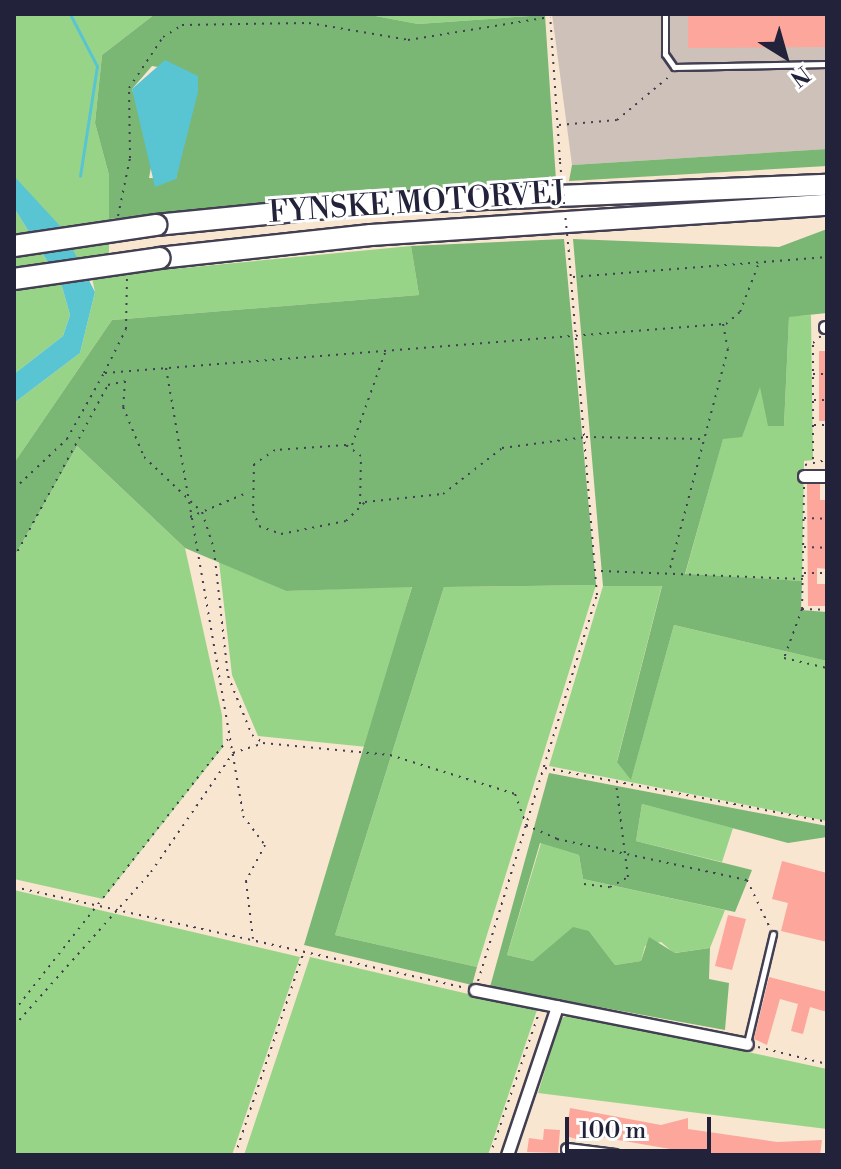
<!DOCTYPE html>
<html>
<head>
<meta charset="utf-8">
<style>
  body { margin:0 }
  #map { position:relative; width:841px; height:1169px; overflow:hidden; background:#f8e6d1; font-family:"Libre Bodoni",serif }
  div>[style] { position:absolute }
  .industrial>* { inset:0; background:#cec1ba }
  .green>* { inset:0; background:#98d488 }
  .forest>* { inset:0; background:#7ab674 }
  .water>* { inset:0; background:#59c4d2 }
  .stream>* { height:3px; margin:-1.5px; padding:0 1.5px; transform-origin:1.5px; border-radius:1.5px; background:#59c4d2 }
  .building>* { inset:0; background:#fca69c }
  .path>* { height:2px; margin-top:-1px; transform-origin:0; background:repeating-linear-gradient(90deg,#423f52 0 2px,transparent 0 8px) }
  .roads { filter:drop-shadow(2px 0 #423f52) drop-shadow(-2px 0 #423f52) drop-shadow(0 2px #423f52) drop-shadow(0 -2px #423f52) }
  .lane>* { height:5px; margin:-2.5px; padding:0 2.5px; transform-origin:2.5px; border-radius:2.5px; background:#fff }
  .street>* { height:11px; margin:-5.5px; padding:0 5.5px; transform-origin:5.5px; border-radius:5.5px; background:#fff }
  .highway>* { height:20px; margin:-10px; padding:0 10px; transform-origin:10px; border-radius:10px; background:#fff }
  .path-bridge>* { height:2px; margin-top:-1px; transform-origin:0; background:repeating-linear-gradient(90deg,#423f52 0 2px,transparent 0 8px) }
  .bridges { filter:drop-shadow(2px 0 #423f52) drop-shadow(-2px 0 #423f52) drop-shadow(0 2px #423f52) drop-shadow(0 -2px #423f52) }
  .highway-bridge>* { height:20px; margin:-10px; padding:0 10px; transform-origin:10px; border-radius:10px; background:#fff }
  span { translate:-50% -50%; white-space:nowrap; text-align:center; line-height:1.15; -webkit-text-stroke:6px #fff; paint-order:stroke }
  .street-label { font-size:30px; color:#22223b }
  .frame { position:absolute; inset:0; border:16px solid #22223b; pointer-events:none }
  .north { position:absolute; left:745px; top:16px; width:80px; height:80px; -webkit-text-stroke:6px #fff; paint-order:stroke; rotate:143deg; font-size:22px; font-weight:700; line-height:32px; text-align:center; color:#22223b }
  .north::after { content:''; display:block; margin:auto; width:28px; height:36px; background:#22223b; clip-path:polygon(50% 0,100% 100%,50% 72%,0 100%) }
  .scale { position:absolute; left:565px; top:1117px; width:146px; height:36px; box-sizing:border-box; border:4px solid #22223b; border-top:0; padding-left:10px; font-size:24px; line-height:28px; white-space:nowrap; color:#22223b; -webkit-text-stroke:6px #fff; paint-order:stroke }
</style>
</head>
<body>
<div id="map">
  <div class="industrial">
    <i style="clip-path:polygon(552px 14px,827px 14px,827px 149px,572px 165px)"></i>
  </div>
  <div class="green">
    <i style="clip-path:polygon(14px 14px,155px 14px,102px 55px,95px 123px,109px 175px,109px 275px,411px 246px,419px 295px,112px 320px,14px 463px,14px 403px,80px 353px,95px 292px,92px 278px,14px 176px)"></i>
    <i style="clip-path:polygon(365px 14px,545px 14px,545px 15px,418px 24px)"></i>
    <i style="clip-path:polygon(14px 208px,61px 283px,70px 315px,63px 336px,14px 374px)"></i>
    <i style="clip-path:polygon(811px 315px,813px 460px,804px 461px,802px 581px,685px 575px,723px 438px,760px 385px,784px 426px,789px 316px)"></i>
    <i style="clip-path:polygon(77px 446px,185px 548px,222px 715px,223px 747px,103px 899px,14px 879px,14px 557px)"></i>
    <i style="clip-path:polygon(219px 562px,286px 591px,412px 586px,367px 747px,258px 736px,232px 675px)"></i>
    <i style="clip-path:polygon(596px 585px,477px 967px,335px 935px,444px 587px)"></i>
    <i style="clip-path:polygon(662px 585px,617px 761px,631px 779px,674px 625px,827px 661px,827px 821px,549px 766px,603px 586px)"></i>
    <i style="clip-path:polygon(642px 804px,733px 828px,722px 862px,636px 841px)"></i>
    <i style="clip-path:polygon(541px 843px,579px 855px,583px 879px,725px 910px,710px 948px,674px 953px,661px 942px,645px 946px,641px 961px,615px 965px,589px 931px,533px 961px,507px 955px)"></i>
    <i style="clip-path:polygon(14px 890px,300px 957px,232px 1155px,14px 1155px)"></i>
    <i style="clip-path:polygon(310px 957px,537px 1010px,488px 1155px,244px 1155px)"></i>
    <i style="clip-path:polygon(572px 1014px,827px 1069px,827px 1129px,538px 1093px,561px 1018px)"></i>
  </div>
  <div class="forest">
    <i style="clip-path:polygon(evenodd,155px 14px,365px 14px,418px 24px,545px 15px,556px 180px,109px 219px,109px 175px,95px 123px,102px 55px,155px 14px,152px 66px,187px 72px,176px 179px,149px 178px,153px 157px,132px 89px,152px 66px)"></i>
    <i style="clip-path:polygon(827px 149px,827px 166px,569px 181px,572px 165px)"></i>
    <i style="clip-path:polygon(827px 229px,827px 313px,789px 317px,784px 426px,768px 426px,760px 387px,742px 437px,723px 439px,685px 574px,802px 581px,801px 610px,827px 612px,827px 661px,674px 625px,631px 780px,617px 762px,662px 586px,603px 586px,573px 239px,779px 247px)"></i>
    <i style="clip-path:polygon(564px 239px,596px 585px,444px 587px,335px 935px,477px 967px,472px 985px,304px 945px,412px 587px,286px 591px,185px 548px,77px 446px,14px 557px,14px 463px,112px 320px,419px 295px,411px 246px)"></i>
    <i style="clip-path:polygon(549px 773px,827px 826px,827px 837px,788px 843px,642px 804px,636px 841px,752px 870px,735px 912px,583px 879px,579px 855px,540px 843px,507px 955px,533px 961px,573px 927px,589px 931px,615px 965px,641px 961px,649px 937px,675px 953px,710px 948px,709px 979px,729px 983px,725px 1030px,490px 987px)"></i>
  </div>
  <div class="water">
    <i style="clip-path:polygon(165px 60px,198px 76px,198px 92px,176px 179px,155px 187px,132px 89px)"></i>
    <i style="clip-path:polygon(14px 176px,61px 227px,95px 292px,80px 353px,14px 403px,14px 374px,63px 336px,70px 315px,61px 283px,14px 208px)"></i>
  </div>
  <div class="stream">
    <i style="left:70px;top:14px;width:59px;rotate:62.6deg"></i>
    <i style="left:97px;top:66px;width:111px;rotate:98.8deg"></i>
  </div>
  <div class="building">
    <i style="clip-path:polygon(688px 14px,827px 14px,827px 47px,688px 48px)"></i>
    <i style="clip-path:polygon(819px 351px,827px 351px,827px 421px,819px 421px)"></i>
    <i style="clip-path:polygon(807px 484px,820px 484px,820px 500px,827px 500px,827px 569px,817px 568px,817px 584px,827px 584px,827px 606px,808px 606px)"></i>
    <i style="clip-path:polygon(782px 861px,827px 873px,827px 942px,781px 931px,788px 903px,772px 899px)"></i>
    <i style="clip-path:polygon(728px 915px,746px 919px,732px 970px,715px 966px)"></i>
    <i style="clip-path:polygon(769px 977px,827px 992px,827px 1012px,810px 1007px,803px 1034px,791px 1031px,798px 1004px,780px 999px,767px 1045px,754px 1039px)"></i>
    <i style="clip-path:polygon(570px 1108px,661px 1125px,688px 1118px,688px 1129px,777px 1142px,822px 1140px,820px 1155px,705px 1155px,589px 1135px,580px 1140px,566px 1136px)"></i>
    <i style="clip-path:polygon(544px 1129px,560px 1130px,558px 1153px,527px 1152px,529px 1138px,543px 1140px)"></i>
  </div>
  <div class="path">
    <i style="left:550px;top:14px;width:148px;rotate:86.1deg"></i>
    <i style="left:559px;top:125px;width:58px;rotate:-4.9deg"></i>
    <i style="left:617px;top:120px;width:70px;rotate:-39.8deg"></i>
    <i style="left:118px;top:216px;width:59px;rotate:-78.3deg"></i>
    <i style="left:130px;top:158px;width:70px;rotate:-90.8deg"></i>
    <i style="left:129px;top:88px;width:61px;rotate:-56.3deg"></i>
    <i style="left:163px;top:37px;width:22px;rotate:-32deg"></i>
    <i style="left:182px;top:25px;width:127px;rotate:-0.9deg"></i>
    <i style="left:309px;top:23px;width:100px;rotate:9.7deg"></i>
    <i style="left:408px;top:40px;width:144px;rotate:-9.2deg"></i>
    <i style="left:573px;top:277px;width:255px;rotate:-4.5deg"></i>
    <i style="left:726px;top:324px;width:18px;rotate:-41deg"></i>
    <i style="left:740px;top:312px;width:50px;rotate:-69deg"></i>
    <i style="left:166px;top:368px;width:455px;rotate:80.2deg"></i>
    <i style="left:243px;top:816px;width:36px;rotate:53deg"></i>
    <i style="left:265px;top:845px;width:41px;rotate:117.8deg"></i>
    <i style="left:246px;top:881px;width:58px;rotate:83.1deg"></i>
    <i style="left:105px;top:373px;width:620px;rotate:-4.53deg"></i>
    <i style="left:723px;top:324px;width:25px;rotate:79deg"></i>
    <i style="left:728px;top:349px;width:231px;rotate:104.8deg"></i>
    <i style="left:813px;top:374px;width:14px"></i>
    <i style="left:814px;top:400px;width:13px"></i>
    <i style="left:814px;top:425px;width:13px"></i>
    <i style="left:352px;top:445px;width:101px;rotate:-70.3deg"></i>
    <i style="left:813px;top:459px;width:116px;rotate:-90deg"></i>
    <i style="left:813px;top:343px;width:11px;rotate:-41deg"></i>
    <i style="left:805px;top:465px;width:23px;rotate:-13deg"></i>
    <i style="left:804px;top:487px;width:122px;rotate:90.9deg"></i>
    <i style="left:802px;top:609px;width:25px;rotate:2deg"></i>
    <i style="left:14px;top:489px;width:73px;rotate:-43.3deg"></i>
    <i style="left:67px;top:439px;width:76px;rotate:-60.7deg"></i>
    <i style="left:104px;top:373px;width:49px;rotate:-63.4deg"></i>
    <i style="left:126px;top:329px;width:51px;rotate:-88.9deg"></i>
    <i style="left:360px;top:504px;width:48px;rotate:-88.8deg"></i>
    <i style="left:361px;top:456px;width:19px;rotate:-144deg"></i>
    <i style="left:346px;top:445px;width:71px;rotate:176deg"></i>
    <i style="left:275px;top:450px;width:25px;rotate:146deg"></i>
    <i style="left:254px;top:464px;width:47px;rotate:91.2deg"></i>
    <i style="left:253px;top:511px;width:16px;rotate:68deg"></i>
    <i style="left:259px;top:526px;width:23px;rotate:20deg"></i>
    <i style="left:281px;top:534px;width:66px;rotate:-11.3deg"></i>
    <i style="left:346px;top:521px;width:27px;rotate:-45deg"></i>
    <i style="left:365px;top:502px;width:78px;rotate:-5.9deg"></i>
    <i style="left:443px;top:494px;width:75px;rotate:-37.9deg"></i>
    <i style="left:502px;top:448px;width:85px;rotate:-7.5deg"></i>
    <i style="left:586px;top:437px;width:118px;rotate:1deg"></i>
    <i style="left:190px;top:517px;width:64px;rotate:-23deg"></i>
    <i style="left:804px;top:518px;width:23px;rotate:2deg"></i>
    <i style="left:804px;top:547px;width:23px;rotate:2deg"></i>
    <i style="left:14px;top:558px;width:197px;rotate:-61.5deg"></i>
    <i style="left:108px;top:385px;width:17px;rotate:-13deg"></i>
    <i style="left:125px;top:381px;width:26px;rotate:94deg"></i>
    <i style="left:123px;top:407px;width:54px;rotate:67.2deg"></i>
    <i style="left:144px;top:457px;width:80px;rotate:43.5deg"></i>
    <i style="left:202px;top:512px;width:40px;rotate:72deg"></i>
    <i style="left:214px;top:550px;width:127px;rotate:83.7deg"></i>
    <i style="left:228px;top:676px;width:64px;rotate:67.9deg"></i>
    <i style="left:252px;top:735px;width:12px;rotate:35deg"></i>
    <i style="left:601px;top:571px;width:202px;rotate:2.3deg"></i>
    <i style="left:804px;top:573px;width:23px"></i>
    <i style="left:802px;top:609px;width:52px;rotate:110.2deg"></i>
    <i style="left:784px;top:658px;width:44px;rotate:13.1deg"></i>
    <i style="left:545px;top:768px;width:287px;rotate:10.8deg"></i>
    <i style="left:584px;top:884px;width:26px;rotate:7deg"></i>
    <i style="left:610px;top:887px;width:21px;rotate:-29deg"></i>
    <i style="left:628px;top:877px;width:95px;rotate:-97.3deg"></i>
    <i style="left:14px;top:887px;width:463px;rotate:12.6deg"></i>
    <i style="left:478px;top:981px;width:404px;rotate:-72.9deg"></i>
    <i style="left:597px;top:595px;width:343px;rotate:-94.7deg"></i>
    <i style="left:14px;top:1011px;width:347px;rotate:-51.8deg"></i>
    <i style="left:14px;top:1026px;width:206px;rotate:-48.3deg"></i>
    <i style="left:151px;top:872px;width:145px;rotate:-55.4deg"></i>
    <i style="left:233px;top:753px;width:32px;rotate:-18deg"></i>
    <i style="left:263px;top:743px;width:128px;rotate:5.4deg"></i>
    <i style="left:390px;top:755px;width:131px;rotate:17.3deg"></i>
    <i style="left:515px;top:794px;width:33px;rotate:70deg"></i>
    <i style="left:526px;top:825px;width:34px;rotate:24deg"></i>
    <i style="left:557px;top:839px;width:194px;rotate:12.2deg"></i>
    <i style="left:747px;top:880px;width:51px;rotate:64.4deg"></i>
    <i style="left:758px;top:1047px;width:71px;rotate:13.8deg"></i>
    <i style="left:235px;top:1155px;width:215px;rotate:-71.3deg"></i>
    <i style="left:490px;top:1155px;width:150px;rotate:-71deg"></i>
  </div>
  <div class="roads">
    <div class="lane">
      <i style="left:665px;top:14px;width:40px;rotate:90deg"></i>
      <i style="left:665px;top:54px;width:16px;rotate:55deg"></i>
      <i style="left:674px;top:67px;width:153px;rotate:-1.1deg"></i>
      <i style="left:747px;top:1043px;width:112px;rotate:-76.6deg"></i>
    </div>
    <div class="street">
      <i style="left:825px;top:327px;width:2px"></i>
      <i style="left:804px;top:476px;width:23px"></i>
      <i style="left:475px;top:990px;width:277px;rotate:11.2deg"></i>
      <i style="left:567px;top:1149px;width:48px;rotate:7.1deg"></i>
      <i style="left:507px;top:1155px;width:157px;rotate:-71.4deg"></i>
    </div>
    <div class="highway">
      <i style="left:156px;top:225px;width:213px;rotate:-5.7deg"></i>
      <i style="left:368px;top:204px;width:459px;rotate:-2.4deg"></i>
      <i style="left:159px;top:258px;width:213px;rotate:-6.2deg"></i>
      <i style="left:371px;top:235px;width:457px;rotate:-3.8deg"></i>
    </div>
  </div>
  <div class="path-bridge">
    <i style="left:560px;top:162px;width:91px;rotate:84.4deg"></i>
  </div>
  <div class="bridges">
    <div class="highway-bridge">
      <i style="left:14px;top:246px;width:144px;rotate:-8.4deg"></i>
      <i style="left:14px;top:279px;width:147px;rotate:-8.2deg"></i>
    </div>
  </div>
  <div class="street-label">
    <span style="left:417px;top:203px;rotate:-4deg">FYNSKE MOTORVEJ</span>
  </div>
  <div class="frame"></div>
  <div class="north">N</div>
  <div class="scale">100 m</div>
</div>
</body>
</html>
